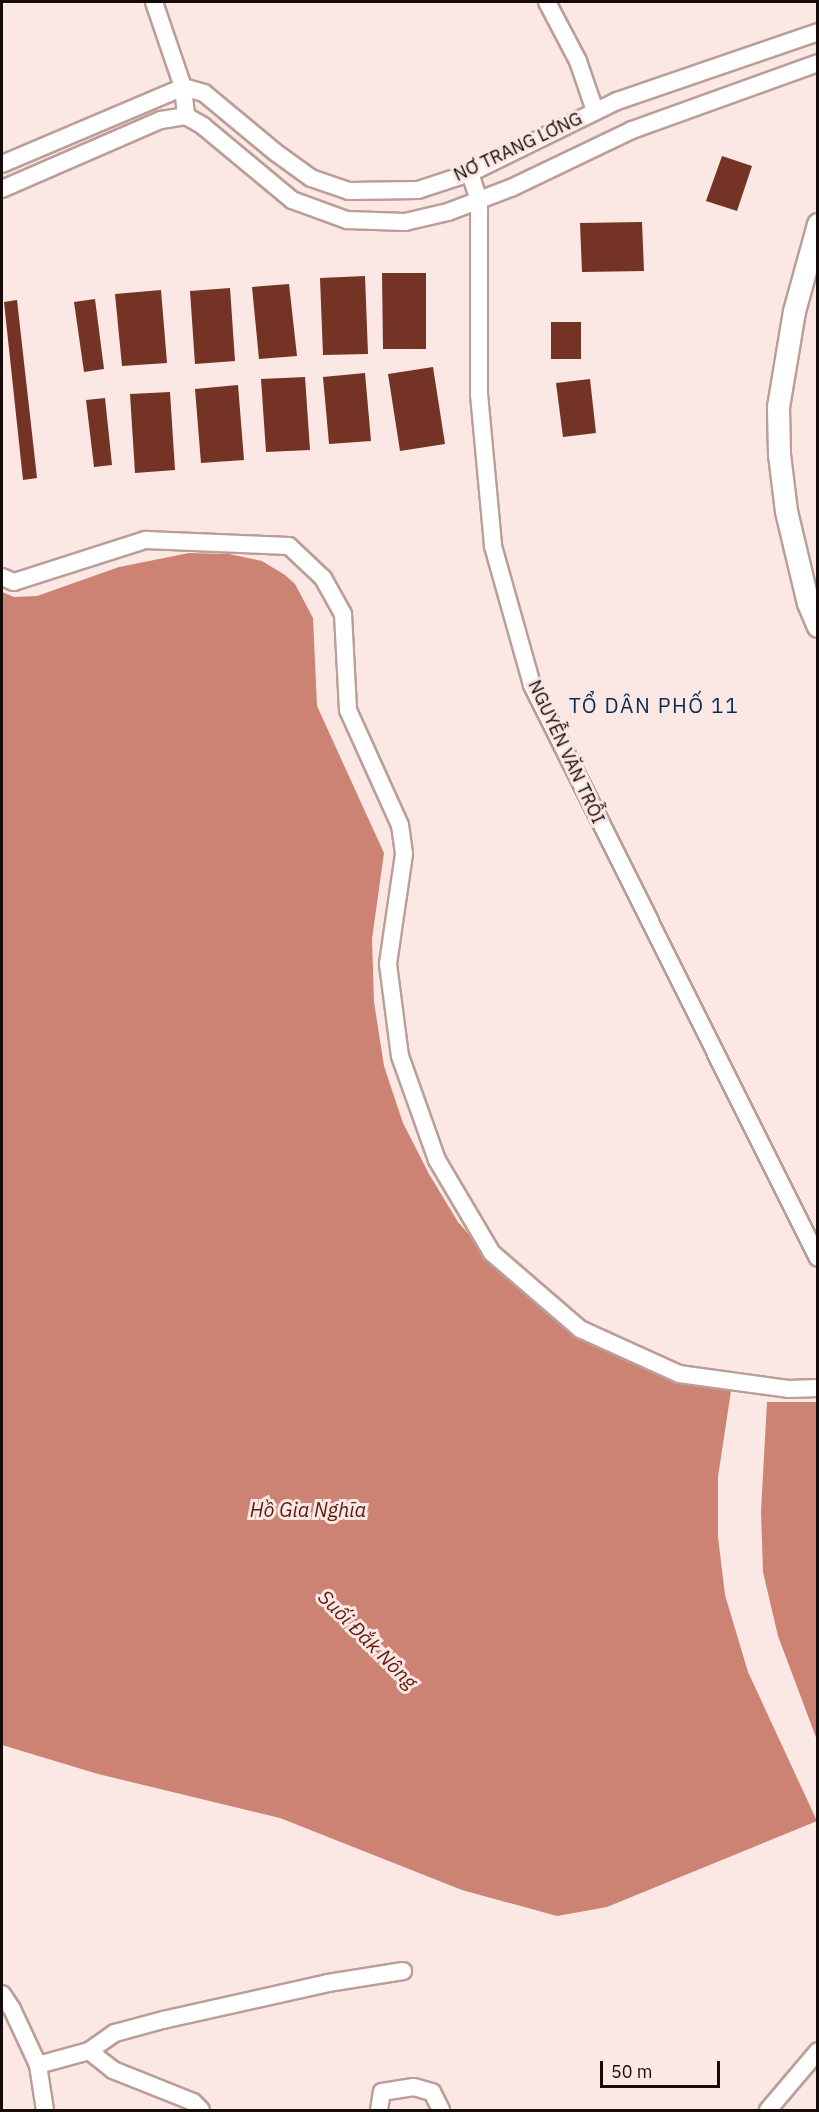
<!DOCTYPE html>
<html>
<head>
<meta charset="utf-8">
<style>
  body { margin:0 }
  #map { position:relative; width:819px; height:2112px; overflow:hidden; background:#fbe7e3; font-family:"IBM Plex Sans",sans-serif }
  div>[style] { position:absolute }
  .water>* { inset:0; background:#cd8373 }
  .building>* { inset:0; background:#743325 }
  .roads { filter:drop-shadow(2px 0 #bb9e97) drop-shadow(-2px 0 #bb9e97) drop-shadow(0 2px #bb9e97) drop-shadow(0 -2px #bb9e97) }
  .minor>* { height:16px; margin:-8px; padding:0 8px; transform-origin:8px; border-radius:8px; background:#fff }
  .major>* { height:21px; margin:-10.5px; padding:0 10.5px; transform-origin:10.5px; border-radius:10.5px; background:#fff }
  span { translate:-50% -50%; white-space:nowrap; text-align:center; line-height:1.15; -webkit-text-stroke:6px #fbe7e3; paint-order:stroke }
  .street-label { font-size:18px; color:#150b09 }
  .water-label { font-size:20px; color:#5d1a0c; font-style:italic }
  .quarter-label { font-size:21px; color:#072b51; letter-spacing:1.5px }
  .frame { position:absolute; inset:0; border:3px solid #150b09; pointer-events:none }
  .scale { position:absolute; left:600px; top:2061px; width:120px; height:27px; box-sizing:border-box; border:3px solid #150b09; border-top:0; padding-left:8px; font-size:18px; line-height:21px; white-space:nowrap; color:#150b09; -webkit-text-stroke:4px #fbe7e3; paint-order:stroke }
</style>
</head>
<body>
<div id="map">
  <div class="water">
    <i style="clip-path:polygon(189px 553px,229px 554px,262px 561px,285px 575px,295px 584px,313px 618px,317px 706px,384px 853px,372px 939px,374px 1002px,384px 1066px,403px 1123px,429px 1174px,458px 1222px,504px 1274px,591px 1336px,732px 1384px,718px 1477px,718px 1537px,725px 1595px,748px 1672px,817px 1821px,607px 1907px,557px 1916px,462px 1890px,280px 1818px,98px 1774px,2px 1745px,2px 592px,14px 597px,37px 596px,119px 567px)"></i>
    <i style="clip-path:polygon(767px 1402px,817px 1402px,817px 1740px,778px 1636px,763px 1572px,761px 1511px)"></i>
  </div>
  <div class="building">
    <i style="clip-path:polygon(722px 156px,752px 166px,737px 211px,706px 201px)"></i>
    <i style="clip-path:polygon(642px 222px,644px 271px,582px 272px,580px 223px)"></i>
    <i style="clip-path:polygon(382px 273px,426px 273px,426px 349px,383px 349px)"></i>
    <i style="clip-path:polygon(365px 276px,368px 354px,323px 355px,320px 278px)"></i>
    <i style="clip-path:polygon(289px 284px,297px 356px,259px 359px,252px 287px)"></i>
    <i style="clip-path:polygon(230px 288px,235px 361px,195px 364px,190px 291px)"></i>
    <i style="clip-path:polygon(161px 290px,167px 363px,122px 366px,115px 294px)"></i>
    <i style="clip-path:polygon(95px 299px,104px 369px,84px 372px,74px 302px)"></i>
    <i style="clip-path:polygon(17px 300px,37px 478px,23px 480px,4px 302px)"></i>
    <i style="clip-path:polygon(551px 322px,581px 322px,581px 359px,551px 359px)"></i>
    <i style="clip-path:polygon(433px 367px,445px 444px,400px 451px,388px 374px)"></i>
    <i style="clip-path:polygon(365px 373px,371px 441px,329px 444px,323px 377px)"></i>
    <i style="clip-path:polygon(305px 377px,310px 450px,266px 452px,261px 379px)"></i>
    <i style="clip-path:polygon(590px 379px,596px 433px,563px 437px,556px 383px)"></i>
    <i style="clip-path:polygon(238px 385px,244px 460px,201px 463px,195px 389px)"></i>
    <i style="clip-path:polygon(170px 392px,175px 470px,135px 473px,130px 394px)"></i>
    <i style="clip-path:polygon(105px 398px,112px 465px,94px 467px,86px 400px)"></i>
  </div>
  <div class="roads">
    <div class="minor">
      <i style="left:154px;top:2px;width:90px;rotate:71.2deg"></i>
      <i style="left:183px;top:87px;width:29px;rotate:84deg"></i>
      <i style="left:547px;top:2px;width:67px;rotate:62.3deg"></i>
      <i style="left:578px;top:61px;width:53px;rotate:71.2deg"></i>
      <i style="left:2px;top:164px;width:197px;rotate:-23deg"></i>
      <i style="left:183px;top:87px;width:22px;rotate:16deg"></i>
      <i style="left:204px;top:93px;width:92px;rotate:39.7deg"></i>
      <i style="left:275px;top:152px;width:44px;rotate:35.8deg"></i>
      <i style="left:311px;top:178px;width:40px;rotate:18.9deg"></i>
      <i style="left:349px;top:191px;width:69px;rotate:-0.8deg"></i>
      <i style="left:418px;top:190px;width:55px;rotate:-18.1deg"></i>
      <i style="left:470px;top:173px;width:164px;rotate:-26.1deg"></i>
      <i style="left:617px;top:101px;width:213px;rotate:-18.9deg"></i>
      <i style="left:470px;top:173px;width:28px;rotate:72deg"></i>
      <i style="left:479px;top:200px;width:194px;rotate:90deg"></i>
      <i style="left:479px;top:394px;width:153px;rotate:84.7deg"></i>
      <i style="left:493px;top:546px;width:144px;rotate:74.3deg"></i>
      <i style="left:532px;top:685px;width:640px;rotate:63.47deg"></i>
      <i style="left:2px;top:189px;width:173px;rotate:-23.5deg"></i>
      <i style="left:161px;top:120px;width:25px;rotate:-9deg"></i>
      <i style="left:186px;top:116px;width:20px;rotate:30deg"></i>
      <i style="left:203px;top:126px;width:116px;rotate:39.7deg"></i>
      <i style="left:292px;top:200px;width:59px;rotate:20deg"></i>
      <i style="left:347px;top:220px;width:58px;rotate:2deg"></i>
      <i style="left:405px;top:222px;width:44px;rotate:-13.1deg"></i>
      <i style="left:448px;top:212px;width:67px;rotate:-20.9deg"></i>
      <i style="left:511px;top:188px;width:134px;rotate:-25.6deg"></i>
      <i style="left:632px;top:130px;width:198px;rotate:-19.8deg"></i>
      <i style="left:2px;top:577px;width:13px;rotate:23deg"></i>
      <i style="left:14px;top:582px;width:139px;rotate:-17.7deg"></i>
      <i style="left:146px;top:540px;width:143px;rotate:2.4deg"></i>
      <i style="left:289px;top:546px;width:47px;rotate:43.3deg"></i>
      <i style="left:323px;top:578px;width:41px;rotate:60.9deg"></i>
      <i style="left:343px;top:614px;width:96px;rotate:87deg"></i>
      <i style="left:348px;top:710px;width:126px;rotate:65.7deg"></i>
      <i style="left:400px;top:825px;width:29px;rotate:82deg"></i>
      <i style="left:404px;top:854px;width:111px;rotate:98.3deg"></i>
      <i style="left:388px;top:964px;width:93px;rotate:82.6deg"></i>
      <i style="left:400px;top:1056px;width:110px;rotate:70.4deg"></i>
      <i style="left:437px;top:1160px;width:108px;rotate:59.4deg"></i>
      <i style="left:492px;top:1253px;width:116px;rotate:40.8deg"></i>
      <i style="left:580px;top:1329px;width:109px;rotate:24.4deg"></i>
      <i style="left:679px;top:1374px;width:110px;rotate:7.8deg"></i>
      <i style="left:788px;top:1389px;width:30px;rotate:-2deg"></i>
      <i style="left:2px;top:1994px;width:18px;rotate:56deg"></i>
      <i style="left:12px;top:2009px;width:62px;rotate:65.1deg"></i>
      <i style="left:38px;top:2065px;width:46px;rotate:81.2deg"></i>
      <i style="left:89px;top:2051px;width:32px;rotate:-35deg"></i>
      <i style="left:115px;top:2033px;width:50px;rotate:-15.2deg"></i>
      <i style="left:163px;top:2020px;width:169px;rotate:-12.6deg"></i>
      <i style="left:328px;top:1983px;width:76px;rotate:-9.1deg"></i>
      <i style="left:38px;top:2065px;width:53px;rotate:-15.4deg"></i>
      <i style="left:89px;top:2051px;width:31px;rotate:38deg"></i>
      <i style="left:113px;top:2070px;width:86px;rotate:21.8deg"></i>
      <i style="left:193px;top:2102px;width:11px;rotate:45deg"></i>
      <i style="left:379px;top:2110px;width:18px;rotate:-81deg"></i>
      <i style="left:382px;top:2092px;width:32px;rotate:-9deg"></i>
      <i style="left:414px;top:2087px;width:19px;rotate:16deg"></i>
      <i style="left:432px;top:2092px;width:20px;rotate:63deg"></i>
      <i style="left:768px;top:2110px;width:77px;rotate:-49.7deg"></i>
    </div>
    <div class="major">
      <i style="left:818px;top:224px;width:90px;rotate:105.4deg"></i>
      <i style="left:794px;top:311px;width:97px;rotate:99.5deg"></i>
      <i style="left:778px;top:407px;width:47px;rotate:88.8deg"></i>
      <i style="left:779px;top:454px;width:57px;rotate:83deg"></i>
      <i style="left:786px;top:511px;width:95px;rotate:76.6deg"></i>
      <i style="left:808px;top:603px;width:25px;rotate:67deg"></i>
    </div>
  </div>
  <div class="street-label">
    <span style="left:518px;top:147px;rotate:-25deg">NƠ TRANG LƠNG</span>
    <span style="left:566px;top:752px;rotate:65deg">NGUYỄN VĂN TRỖI</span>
  </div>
  <div class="water-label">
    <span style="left:308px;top:1509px">Hồ Gia Nghĩa</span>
    <span style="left:368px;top:1639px;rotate:45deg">Suối Đắk Nông</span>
  </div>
  <div class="quarter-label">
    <span style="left:654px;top:705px">TỔ DÂN PHỐ 11</span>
  </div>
  <div class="frame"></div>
  <div class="scale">50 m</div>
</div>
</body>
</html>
